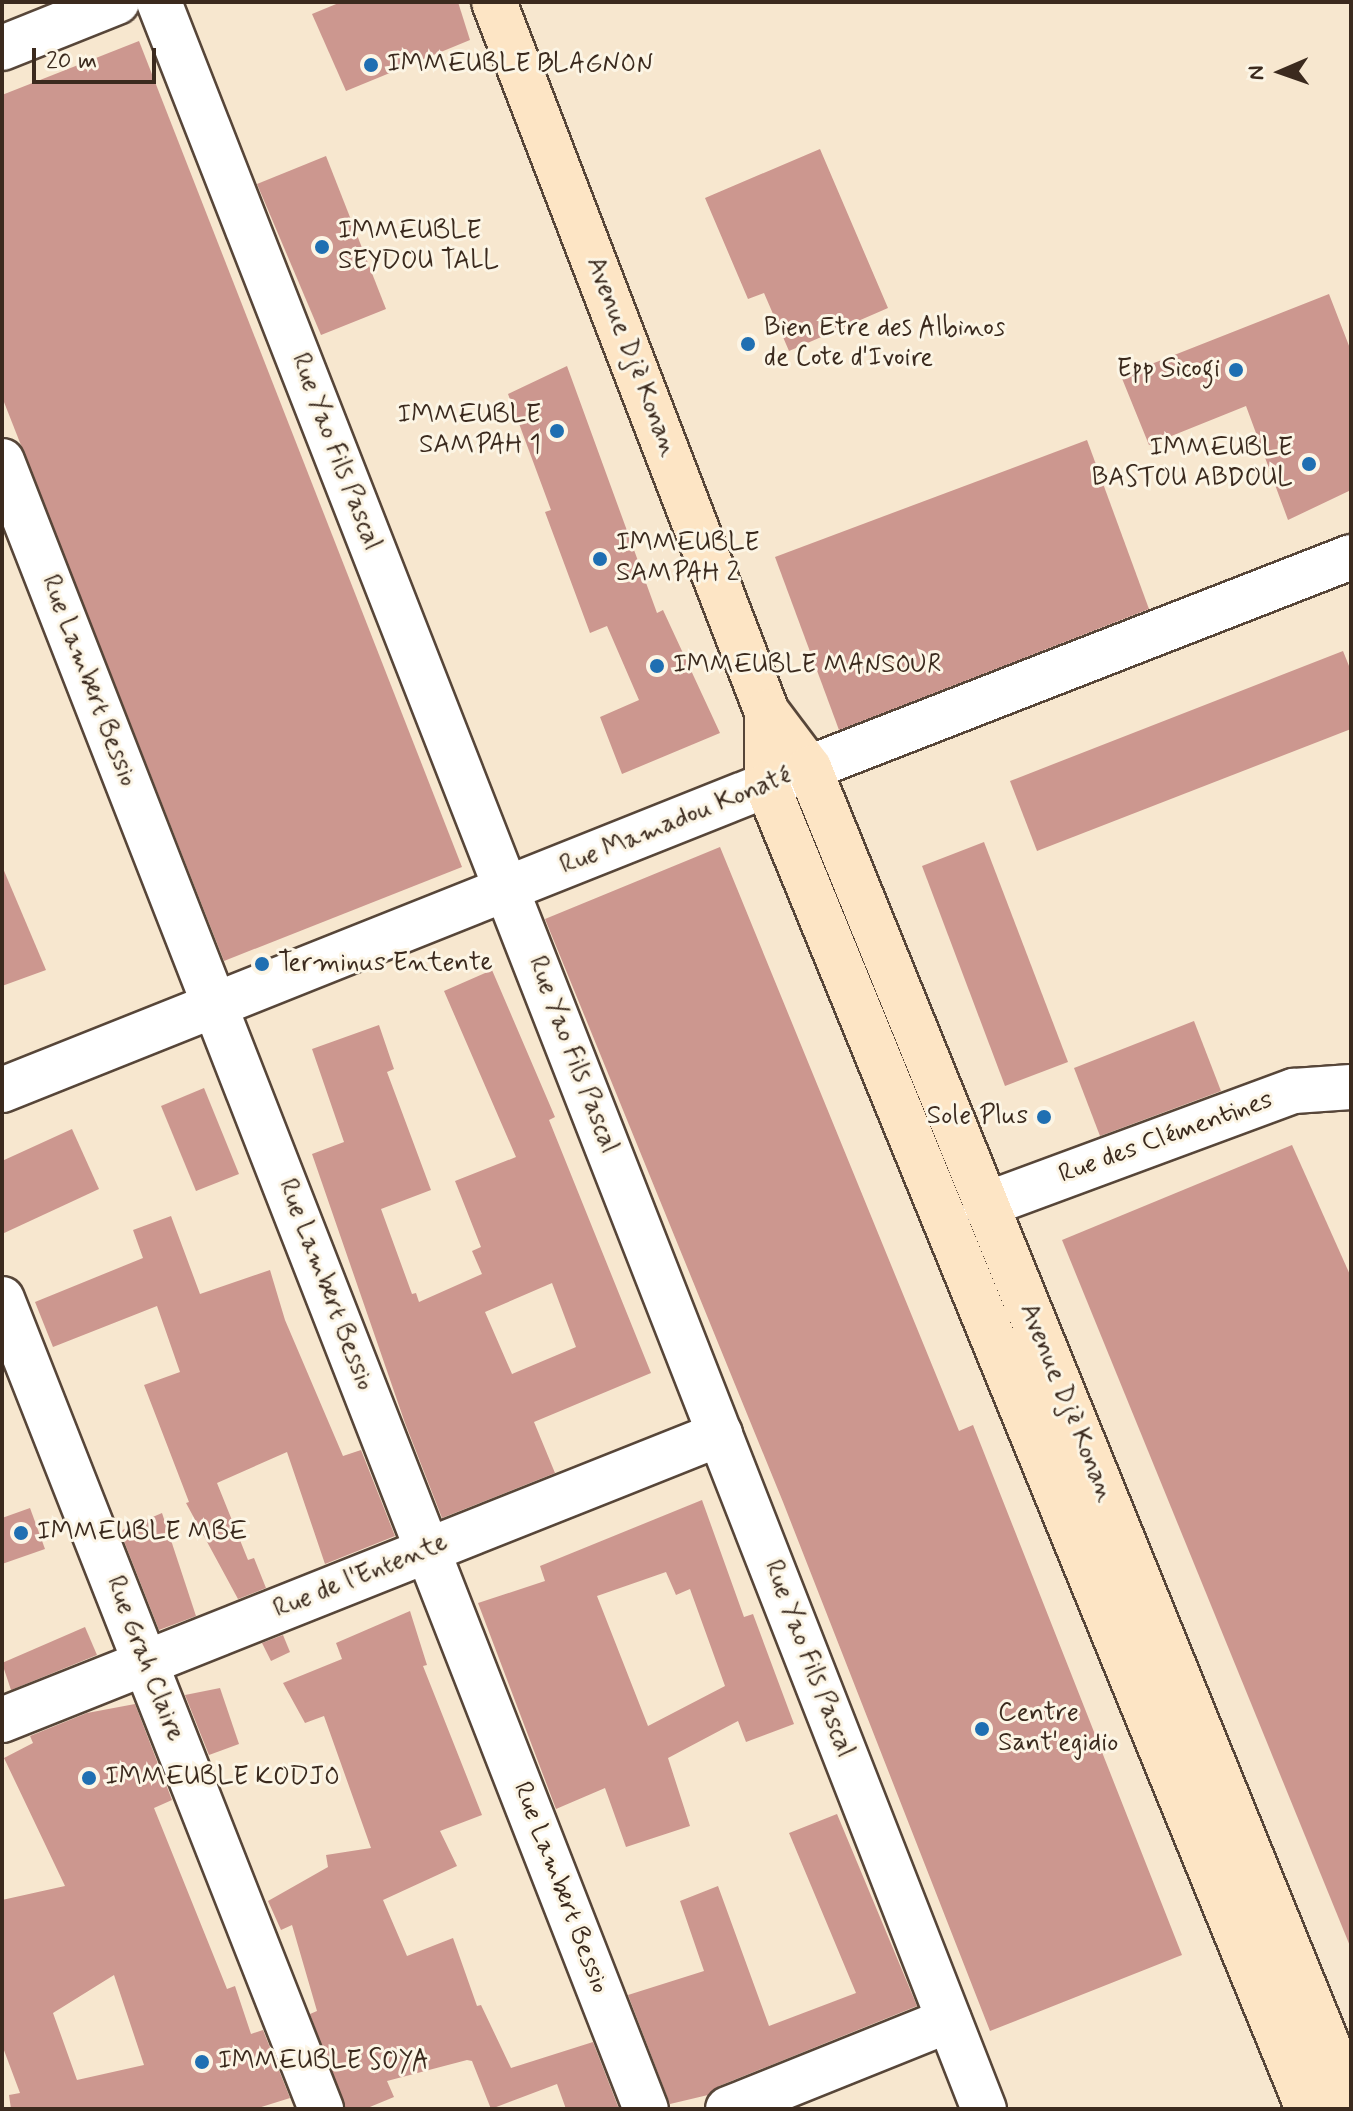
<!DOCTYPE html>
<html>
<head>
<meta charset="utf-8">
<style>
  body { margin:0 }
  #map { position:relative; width:1353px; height:2111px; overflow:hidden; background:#f7e7cf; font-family:Mynerve,sans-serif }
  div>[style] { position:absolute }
  .building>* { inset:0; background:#cc978f }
  .roads { filter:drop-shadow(2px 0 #574639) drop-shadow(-2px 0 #574639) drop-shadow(0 2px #574639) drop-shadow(0 -2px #574639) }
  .street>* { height:44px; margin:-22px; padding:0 22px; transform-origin:22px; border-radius:22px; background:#fff }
  .secondary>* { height:44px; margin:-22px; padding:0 22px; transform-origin:22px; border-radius:22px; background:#fde5c5 }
  .dots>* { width:22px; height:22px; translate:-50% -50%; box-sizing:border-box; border:4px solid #fcf5e5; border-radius:50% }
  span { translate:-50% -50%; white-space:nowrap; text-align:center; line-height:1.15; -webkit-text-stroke:6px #fcf5e5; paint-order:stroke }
  .poi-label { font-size:26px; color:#3b2a1e }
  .left { translate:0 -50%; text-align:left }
  .right { translate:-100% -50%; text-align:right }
  .street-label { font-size:26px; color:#3b2a1e }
  .frame { position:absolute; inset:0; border:4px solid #3b2a1e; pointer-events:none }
  .north { position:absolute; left:1241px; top:32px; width:80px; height:80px; -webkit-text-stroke:6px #fcf5e5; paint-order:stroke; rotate:268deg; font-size:22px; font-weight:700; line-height:32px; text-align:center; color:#3b2a1e }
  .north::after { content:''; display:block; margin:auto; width:28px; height:36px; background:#3b2a1e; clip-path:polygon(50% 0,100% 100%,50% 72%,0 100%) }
  .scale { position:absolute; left:32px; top:48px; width:124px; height:36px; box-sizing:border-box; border:4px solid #3b2a1e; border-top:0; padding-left:10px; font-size:24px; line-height:28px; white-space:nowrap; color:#3b2a1e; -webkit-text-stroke:6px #fcf5e5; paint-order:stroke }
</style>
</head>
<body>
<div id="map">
  <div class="building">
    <i style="clip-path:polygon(341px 2px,458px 2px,470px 40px,346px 91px,312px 14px)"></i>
    <i style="clip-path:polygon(139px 41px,462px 867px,224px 961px,2px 397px,2px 95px)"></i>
    <i style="clip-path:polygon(820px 149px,888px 308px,789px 351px,764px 293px,748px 299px,705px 198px)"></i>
    <i style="clip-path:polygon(326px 156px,386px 309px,321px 335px,257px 184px)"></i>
    <i style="clip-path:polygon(1329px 294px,1351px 351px,1351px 490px,1288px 520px,1246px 406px,1149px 445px,1121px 376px)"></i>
    <i style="clip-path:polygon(567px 366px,657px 613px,663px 610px,720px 733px,622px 774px,600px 717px,639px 700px,607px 626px,590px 633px,545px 512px,551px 510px,508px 394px)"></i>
    <i style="clip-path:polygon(1087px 440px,1149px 609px,839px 730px,775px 557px)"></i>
    <i style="clip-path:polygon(1343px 651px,1351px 671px,1351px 729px,1037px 851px,1010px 781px)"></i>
    <i style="clip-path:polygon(984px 842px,1068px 1062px,1005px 1086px,922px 866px)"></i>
    <i style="clip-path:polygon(720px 847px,959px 1431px,973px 1425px,1182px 1955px,990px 2031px,783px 1502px,545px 919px)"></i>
    <i style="clip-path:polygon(2px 866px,46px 970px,2px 986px)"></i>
    <i style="clip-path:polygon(evenodd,492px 970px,555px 1117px,549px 1120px,651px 1373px,534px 1422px,555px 1473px,442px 1518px,405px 1423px,312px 1154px,344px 1142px,312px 1049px,379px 1025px,394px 1069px,387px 1072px,431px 1190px,381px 1209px,412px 1294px,416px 1293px,419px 1302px,482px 1274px,472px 1251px,481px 1247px,455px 1181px,516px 1157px,444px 991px,492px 970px,552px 1283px,576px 1347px,512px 1374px,485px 1312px,552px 1283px)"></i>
    <i style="clip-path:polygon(1194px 1021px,1221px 1091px,1100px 1136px,1074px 1068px)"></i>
    <i style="clip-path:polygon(204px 1088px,239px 1174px,196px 1191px,161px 1106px)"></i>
    <i style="clip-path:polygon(72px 1129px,99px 1189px,2px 1234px,2px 1161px)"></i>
    <i style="clip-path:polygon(1292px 1145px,1351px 1277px,1350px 1946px,1062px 1240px)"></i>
    <i style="clip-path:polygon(171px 1216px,200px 1294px,270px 1270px,285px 1320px,343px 1456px,361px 1450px,395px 1536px,325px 1564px,287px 1452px,217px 1483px,248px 1560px,254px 1558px,266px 1588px,238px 1599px,186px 1503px,189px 1502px,144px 1385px,180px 1372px,157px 1306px,53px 1347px,35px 1302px,143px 1258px,133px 1230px)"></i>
    <i style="clip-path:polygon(evenodd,702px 1500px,744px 1617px,753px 1614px,794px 1724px,746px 1742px,738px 1721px,668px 1758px,690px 1826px,626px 1847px,605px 1788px,556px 1809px,478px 1603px,545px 1581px,540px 1566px,702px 1500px,666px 1572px,676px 1595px,690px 1589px,725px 1686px,648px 1726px,597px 1596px,666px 1572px)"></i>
    <i style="clip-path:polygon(30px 1508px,45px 1549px,2px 1564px,2px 1518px)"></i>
    <i style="clip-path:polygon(162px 1513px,196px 1616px,159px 1630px,120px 1531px)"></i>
    <i style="clip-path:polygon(410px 1611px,427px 1665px,423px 1666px,482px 1815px,440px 1831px,457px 1866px,383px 1900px,407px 1956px,453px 1938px,477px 2006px,481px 2005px,511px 2068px,593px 2042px,619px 2109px,566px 2109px,557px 2084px,491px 2109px,472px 2061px,467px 2060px,387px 2081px,394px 2097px,365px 2109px,345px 2109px,310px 2014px,317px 2011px,292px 1925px,281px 1930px,268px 1901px,328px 1867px,326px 1855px,371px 1848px,324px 1716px,305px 1723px,283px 1683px,342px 1659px,336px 1643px)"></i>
    <i style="clip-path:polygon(85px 1627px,97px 1655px,11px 1690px,2px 1663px)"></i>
    <i style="clip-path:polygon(283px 1635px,290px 1652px,271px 1661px,262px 1643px)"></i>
    <i style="clip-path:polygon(220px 1688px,239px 1744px,209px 1755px,185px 1695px)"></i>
    <i style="clip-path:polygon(evenodd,135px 1704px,172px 1800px,154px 1808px,227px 1989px,235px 1986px,251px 2034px,263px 2030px,290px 2098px,255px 2109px,11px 2109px,9px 2095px,20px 2093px,2px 2045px,2px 1900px,65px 1886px,4px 1758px,33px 1743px,30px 1736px,87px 1713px,135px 1704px,114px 1975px,144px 2065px,77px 2080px,53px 2013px,114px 1975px)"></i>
    <i style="clip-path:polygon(837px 1814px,917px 2006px,719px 2086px,708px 2095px,670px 2104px,628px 1995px,704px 1971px,680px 1901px,718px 1886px,769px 2026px,856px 1993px,789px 1833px)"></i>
  </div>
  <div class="roads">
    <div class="street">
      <i style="left:159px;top:2px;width:2263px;rotate:68.62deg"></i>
      <i style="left:2px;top:48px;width:124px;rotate:-21.8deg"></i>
      <i style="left:2px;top:461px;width:1769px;rotate:68.66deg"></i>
      <i style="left:2px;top:1090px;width:869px;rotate:-21.75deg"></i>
      <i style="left:809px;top:768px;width:582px;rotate:-21.27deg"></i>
      <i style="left:985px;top:1205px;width:329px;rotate:-20.3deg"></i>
      <i style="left:1294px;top:1091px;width:57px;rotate:-4deg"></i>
      <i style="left:2px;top:1299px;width:871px;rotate:68.5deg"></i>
      <i style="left:2px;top:1720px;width:773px;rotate:-21.72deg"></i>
      <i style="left:728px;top:2109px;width:238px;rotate:-21.9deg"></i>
    </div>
    <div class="secondary">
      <i style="left:494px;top:2px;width:761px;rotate:68.97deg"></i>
      <i style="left:767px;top:712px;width:70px;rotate:53.1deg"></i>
      <i style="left:809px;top:768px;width:1440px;rotate:67.89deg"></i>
      <i style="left:767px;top:712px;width:73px;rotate:90deg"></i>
      <i style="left:767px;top:785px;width:1430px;rotate:67.77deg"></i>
    </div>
  </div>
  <div class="dots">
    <i style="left:371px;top:65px;background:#1f6fb2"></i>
    <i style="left:322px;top:247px;background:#1f6fb2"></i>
    <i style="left:748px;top:344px;background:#1f6fb2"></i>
    <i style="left:1236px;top:370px;background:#1f6fb2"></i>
    <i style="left:557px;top:431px;background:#1f6fb2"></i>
    <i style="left:1309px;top:464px;background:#1f6fb2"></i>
    <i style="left:600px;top:559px;background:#1f6fb2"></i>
    <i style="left:657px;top:666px;background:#1f6fb2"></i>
    <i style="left:262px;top:964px;background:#1f6fb2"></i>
    <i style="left:1044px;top:1117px;background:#1f6fb2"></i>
    <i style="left:21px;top:1533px;background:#1f6fb2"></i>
    <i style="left:982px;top:1729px;background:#1f6fb2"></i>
    <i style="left:89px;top:1778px;background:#1f6fb2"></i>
    <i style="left:202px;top:2062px;background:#1f6fb2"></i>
  </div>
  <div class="poi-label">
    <span class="left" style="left:387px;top:65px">IMMEUBLE BLAGNON</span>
    <span class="left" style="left:338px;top:247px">IMMEUBLE<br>SEYDOU TALL</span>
    <span class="left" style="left:764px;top:344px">Bien Etre des Albinos<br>de Cote d'Ivoire</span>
    <span class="right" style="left:1220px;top:370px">Epp Sicogi</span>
    <span class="right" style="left:541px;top:431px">IMMEUBLE<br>SAMPAH 1</span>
    <span class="right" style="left:1293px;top:464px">IMMEUBLE<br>BASTOU ABDOUL</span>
    <span class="left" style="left:616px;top:559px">IMMEUBLE<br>SAMPAH 2</span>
    <span class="left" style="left:673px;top:666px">IMMEUBLE MANSOUR</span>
    <span class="left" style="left:278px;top:964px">Terminus Entente</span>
    <span class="right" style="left:1028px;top:1117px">Sole Plus</span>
    <span class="left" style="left:37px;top:1533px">IMMEUBLE MBE</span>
    <span class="left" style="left:998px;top:1729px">Centre<br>Sant'egidio</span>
    <span class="left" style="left:105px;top:1778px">IMMEUBLE KODJO</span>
    <span class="left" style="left:218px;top:2062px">IMMEUBLE SOYA</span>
  </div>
  <div class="street-label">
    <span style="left:631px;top:357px;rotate:69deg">Avenue Djè Konan</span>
    <span style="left:335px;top:452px;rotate:69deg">Rue Yao Fils Pascal</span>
    <span style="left:88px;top:681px;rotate:69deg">Rue Lambert Bessio</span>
    <span style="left:676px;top:822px;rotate:-22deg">Rue Mamadou Konaté</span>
    <span style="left:572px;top:1055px;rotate:69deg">Rue Yao Fils Pascal</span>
    <span style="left:1166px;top:1138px;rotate:-20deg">Rue des Clémentines</span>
    <span style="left:325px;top:1285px;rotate:69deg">Rue Lambert Bessio</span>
    <span style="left:1066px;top:1403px;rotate:68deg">Avenue Djè Konan</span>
    <span style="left:361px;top:1577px;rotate:-22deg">Rue de l'Entente</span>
    <span style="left:144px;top:1659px;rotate:69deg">Rue Grah Claire</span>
    <span style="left:808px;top:1659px;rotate:69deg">Rue Yao Fils Pascal</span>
    <span style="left:560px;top:1888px;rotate:69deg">Rue Lambert Bessio</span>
  </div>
  <div class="frame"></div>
  <div class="north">N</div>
  <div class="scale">20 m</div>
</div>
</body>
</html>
